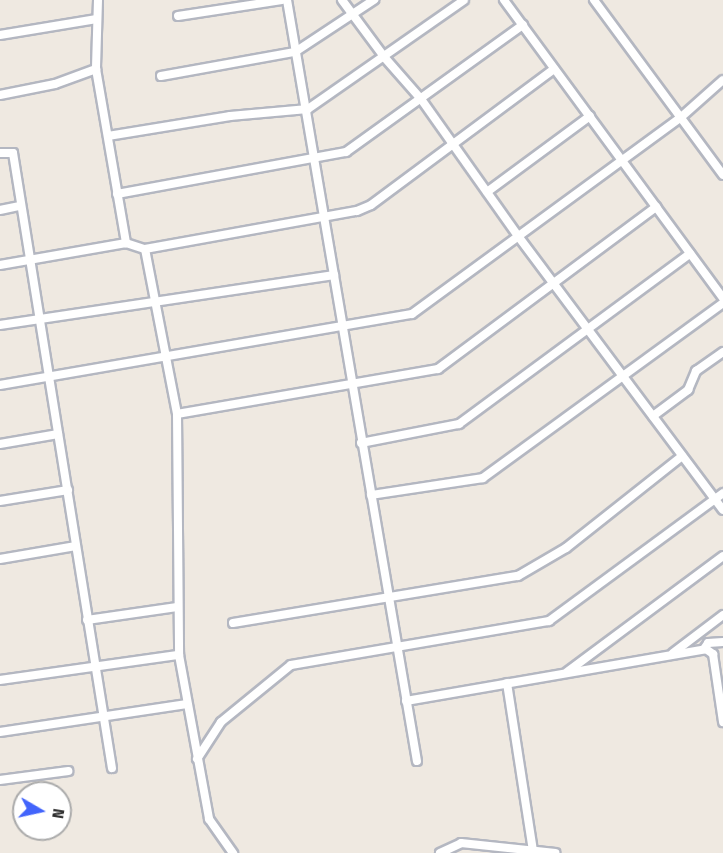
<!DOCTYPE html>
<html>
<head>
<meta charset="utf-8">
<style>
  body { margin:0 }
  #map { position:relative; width:723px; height:853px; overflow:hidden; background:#efe9e1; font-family:"Fira Sans Condensed",sans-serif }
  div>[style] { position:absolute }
  .roads { filter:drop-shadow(2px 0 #b4b7c1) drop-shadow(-2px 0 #b4b7c1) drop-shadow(0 2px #b4b7c1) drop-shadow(0 -2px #b4b7c1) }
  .minor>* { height:8px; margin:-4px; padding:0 4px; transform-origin:4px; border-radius:4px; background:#fff }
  span { translate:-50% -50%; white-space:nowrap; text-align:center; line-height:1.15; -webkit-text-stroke:4.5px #fff; paint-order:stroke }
  .north { position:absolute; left:12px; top:781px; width:60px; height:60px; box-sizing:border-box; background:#fff; border:2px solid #ababab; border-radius:50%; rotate:99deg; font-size:16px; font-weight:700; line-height:24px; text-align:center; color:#2e2e2e }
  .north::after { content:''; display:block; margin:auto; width:21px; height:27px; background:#4264fb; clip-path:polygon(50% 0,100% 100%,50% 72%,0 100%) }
</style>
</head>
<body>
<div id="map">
  <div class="roads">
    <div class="minor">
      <i style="left:98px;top:0;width:69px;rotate:91.7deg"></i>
      <i style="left:96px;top:69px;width:177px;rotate:80.2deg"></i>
      <i style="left:126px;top:243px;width:20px;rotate:18deg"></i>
      <i style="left:145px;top:249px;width:168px;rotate:79deg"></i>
      <i style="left:177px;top:414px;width:241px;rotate:89.5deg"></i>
      <i style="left:179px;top:655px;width:167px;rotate:79.6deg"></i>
      <i style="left:209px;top:819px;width:42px;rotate:54.8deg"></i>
      <i style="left:287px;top:0;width:772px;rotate:80.31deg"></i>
      <i style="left:342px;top:0;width:72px;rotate:53.4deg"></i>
      <i style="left:385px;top:58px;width:55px;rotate:48.7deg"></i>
      <i style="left:421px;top:99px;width:168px;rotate:54.7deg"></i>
      <i style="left:518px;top:236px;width:342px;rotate:53.2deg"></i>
      <i style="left:504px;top:0;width:370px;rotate:53.7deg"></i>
      <i style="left:594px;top:0;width:217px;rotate:53.6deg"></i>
      <i style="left:178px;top:16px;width:105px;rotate:-8.7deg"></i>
      <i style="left:0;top:35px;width:98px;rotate:-9.4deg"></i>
      <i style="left:161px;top:76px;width:136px;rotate:-10.2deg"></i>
      <i style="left:295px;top:52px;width:95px;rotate:-33.4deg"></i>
      <i style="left:0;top:95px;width:56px;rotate:-11.3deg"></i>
      <i style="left:55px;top:84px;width:44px;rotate:-20.1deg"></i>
      <i style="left:108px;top:136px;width:124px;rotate:-9.3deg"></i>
      <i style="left:230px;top:116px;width:78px;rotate:-5.1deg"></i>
      <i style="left:308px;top:109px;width:190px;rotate:-34.9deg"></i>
      <i style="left:0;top:153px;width:13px"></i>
      <i style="left:13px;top:153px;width:623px;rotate:80.86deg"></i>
      <i style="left:487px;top:192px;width:128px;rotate:-36.4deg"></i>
      <i style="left:117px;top:194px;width:233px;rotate:-10.4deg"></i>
      <i style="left:346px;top:152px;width:218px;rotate:-35.7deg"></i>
      <i style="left:0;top:210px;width:19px;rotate:-12deg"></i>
      <i style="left:145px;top:249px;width:215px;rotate:-10.2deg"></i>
      <i style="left:357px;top:211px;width:15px;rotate:-23deg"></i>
      <i style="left:371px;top:205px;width:228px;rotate:-36.6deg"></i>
      <i style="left:0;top:265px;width:128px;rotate:-9.9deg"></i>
      <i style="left:0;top:325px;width:338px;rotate:-8.5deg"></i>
      <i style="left:0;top:385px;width:418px;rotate:-9.8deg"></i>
      <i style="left:412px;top:314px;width:332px;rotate:-36.2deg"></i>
      <i style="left:680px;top:118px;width:57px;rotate:-41.5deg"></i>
      <i style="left:177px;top:414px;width:265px;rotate:-9.8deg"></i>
      <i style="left:438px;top:369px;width:272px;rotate:-36.6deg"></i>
      <i style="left:653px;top:416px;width:44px;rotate:-36.6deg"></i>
      <i style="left:688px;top:390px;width:21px;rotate:-67deg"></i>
      <i style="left:696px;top:371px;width:33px;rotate:-35deg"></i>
      <i style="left:361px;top:443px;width:100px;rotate:-11deg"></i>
      <i style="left:459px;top:424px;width:287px;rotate:-36.4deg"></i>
      <i style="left:0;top:444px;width:59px;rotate:-9.8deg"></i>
      <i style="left:371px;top:495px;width:113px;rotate:-8.6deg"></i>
      <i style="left:483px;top:478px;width:297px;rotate:-36.1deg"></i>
      <i style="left:0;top:501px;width:69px;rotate:-9.2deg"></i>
      <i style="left:0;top:559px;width:77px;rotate:-9.7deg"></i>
      <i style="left:87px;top:620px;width:91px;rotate:-8.2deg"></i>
      <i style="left:233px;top:623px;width:289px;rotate:-9.4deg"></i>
      <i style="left:518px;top:576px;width:56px;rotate:-30.3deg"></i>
      <i style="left:566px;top:548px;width:148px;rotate:-38.4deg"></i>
      <i style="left:704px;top:649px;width:7px;rotate:-56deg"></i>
      <i style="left:708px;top:643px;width:15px;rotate:-4deg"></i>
      <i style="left:673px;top:653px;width:63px;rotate:-37.2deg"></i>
      <i style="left:567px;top:672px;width:194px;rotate:-36.6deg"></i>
      <i style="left:0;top:680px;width:181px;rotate:-8deg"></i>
      <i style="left:507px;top:683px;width:170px;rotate:81.2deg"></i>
      <i style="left:406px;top:701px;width:304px;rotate:-9.8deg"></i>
      <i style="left:706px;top:649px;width:9px;rotate:36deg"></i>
      <i style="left:713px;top:654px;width:69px;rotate:81.6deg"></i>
      <i style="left:0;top:732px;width:189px;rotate:-8.5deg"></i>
      <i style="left:197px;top:759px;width:44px;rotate:-57deg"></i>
      <i style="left:221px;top:722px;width:90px;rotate:-39.2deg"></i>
      <i style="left:291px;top:665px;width:262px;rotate:-9.7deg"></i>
      <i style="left:549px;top:621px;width:216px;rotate:-36.3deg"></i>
      <i style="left:0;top:780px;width:69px;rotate:-7.5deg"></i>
      <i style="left:440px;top:853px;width:23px;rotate:-25deg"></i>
      <i style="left:461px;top:843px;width:95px;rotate:6.1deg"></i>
    </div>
  </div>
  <div class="north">N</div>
</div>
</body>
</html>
